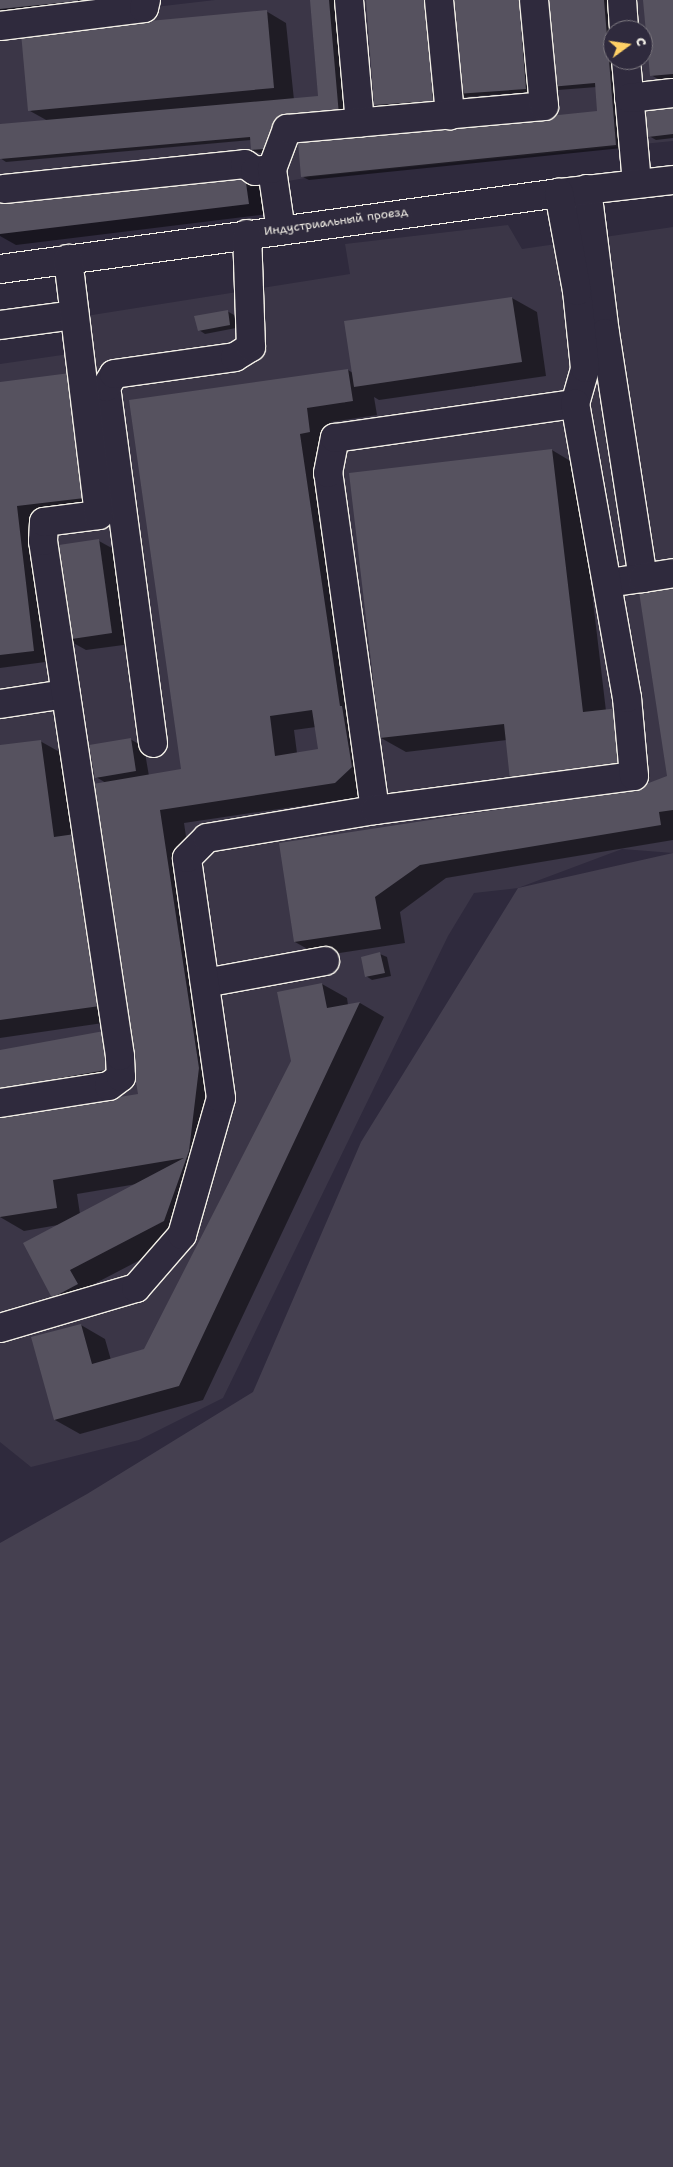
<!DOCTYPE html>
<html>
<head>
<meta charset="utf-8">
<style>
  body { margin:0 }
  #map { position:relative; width:673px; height:2167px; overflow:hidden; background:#2f2a3d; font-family:"Shantell Sans",sans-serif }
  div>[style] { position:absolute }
  .built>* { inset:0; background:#3b3647 }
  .green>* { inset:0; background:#454050 }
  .shadow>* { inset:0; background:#0007 }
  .building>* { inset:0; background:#56525f }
  .roads { filter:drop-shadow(1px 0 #f4f1e8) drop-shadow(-1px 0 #f4f1e8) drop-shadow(0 1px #f4f1e8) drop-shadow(0 -1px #f4f1e8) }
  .minor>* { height:28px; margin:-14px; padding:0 14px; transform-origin:14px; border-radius:14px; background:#2f2a3d }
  span { translate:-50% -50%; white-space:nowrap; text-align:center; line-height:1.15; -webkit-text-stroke:4.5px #2f2a3d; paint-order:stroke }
  .street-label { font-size:12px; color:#f4f1e8 }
  .north { position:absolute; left:603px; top:20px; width:50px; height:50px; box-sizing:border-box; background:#2f2a3d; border:1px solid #7e7a81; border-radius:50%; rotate:76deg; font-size:14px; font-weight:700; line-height:20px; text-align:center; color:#f4f1e8 }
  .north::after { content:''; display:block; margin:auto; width:18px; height:22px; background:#ffd166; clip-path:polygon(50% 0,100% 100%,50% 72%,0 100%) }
</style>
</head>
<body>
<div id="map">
  <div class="built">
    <i style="clip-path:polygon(evenodd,215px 0,673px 0,673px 141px,311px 177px,254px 187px,0 217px,0 25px,215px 0,613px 30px,643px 30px,643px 60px,613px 60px,613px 30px)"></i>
    <i style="clip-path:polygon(508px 225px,522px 249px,673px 227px,673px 853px,622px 849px,518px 888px,474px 893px,448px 936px,223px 1398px,139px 1440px,31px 1467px,0 1442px,0 364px,69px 354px,67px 319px,350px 274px,345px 244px)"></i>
  </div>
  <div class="green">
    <i style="clip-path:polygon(673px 853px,673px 2167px,0 2167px,0 1543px,87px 1494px,253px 1392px,361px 1142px,518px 888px)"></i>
  </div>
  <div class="shadow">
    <i style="clip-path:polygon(0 0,145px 0,0 21px)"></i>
    <i style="clip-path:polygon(311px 0,334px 0,345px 118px,280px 123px,282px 151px,259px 153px,252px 150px,251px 140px,6px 162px,0 158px,0 126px,48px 121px,30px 111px,266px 11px,286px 23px,294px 100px,320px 97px)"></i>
    <i style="clip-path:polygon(367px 0,432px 0,439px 104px,382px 108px,375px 104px)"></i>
    <i style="clip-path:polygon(451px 0,525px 0,532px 92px,464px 97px,458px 93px)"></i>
    <i style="clip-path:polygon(545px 0,610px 0,613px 60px,622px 148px,309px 180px,303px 177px,599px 112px,597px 87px,558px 90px,552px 86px)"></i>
    <i style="clip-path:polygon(645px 0,673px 0,673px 78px,658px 79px,651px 75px)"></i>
    <i style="clip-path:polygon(673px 103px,673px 138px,656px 140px,649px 136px)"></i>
    <i style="clip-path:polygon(244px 171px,264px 182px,268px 214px,16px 245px,0 236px,0 200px)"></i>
    <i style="clip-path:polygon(evenodd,512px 298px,537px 312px,546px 376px,379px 400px,374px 397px,377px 415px,331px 422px,360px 797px,184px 823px,223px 1083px,188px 1235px,94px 1284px,102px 1298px,77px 1311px,53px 1297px,58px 1225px,24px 1231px,0 1217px,0 1118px,139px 1095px,126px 1014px,103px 1023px,0 1038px,0 746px,40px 741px,65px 755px,76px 835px,106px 783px,96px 777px,130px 739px,144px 747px,149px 776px,183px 770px,131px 401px,348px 370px,353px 373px,512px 298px,316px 727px,320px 750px,297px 753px,294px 730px,316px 727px,512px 298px,137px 1184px,80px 1214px,77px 1194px,137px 1184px)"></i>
    <i style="clip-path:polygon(227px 311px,234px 315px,236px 328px,205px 334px,199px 330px)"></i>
    <i style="clip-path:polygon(0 383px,112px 508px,36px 517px,53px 661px,0 668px)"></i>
    <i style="clip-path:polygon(552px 450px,577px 465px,606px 711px,619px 709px,643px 724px,650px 780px,536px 794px,507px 740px,406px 752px,381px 738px)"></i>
    <i style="clip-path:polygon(99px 541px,119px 552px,131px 644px,86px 650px,66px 639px)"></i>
    <i style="clip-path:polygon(673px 581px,673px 840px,446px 878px,400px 912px,405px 943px,320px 956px,295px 942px,280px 844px,633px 790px,668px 777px)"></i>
    <i style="clip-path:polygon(380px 954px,387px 957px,391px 976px,372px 980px,366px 976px)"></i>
    <i style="clip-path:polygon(322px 984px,347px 998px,348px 1005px,360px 1003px,384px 1017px,203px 1400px,80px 1434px,55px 1420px,81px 1325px,105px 1339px,111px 1360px,145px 1350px,292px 1062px)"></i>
    <i style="clip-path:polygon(104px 1032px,130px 1080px,0 1103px,0 1051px)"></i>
  </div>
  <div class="building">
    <i style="clip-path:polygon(0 0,78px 0,78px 1px,0 9px)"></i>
    <i style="clip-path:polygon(310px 0,329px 0,339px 115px,274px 120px,276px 148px,251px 150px,250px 137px,0 159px,0 124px,318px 96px)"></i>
    <i style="clip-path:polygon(366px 0,426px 0,433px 101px,374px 105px)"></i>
    <i style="clip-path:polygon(449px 0,519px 0,526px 89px,456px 94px)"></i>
    <i style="clip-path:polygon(544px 0,604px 0,616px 145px,301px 177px,298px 142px,597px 111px,595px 83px,550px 87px)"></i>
    <i style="clip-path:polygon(643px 0,673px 0,673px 74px,650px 76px)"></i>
    <i style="clip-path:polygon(267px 10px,274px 88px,28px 111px,21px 33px)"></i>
    <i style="clip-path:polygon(673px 102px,673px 134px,648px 137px,644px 105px)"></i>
    <i style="clip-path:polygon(244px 169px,249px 204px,0 234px,0 199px)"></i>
    <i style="clip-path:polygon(512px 297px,522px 362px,354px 387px,344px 321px)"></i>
    <i style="clip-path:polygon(228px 310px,230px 325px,198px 331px,194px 316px)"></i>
    <i style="clip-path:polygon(evenodd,348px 369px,353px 401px,307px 408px,310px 432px,300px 434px,340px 706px,342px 706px,352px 767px,335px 783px,160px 810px,199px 1068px,189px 1151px,164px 1221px,70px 1270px,78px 1284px,52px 1298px,23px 1243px,184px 1158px,53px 1180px,57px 1208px,0 1217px,0 1116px,138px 1094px,87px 785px,181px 769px,129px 400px,348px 369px,312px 710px,318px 749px,275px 756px,270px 716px,312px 710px)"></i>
    <i style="clip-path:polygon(78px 372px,93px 497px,17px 506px,34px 651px,0 655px,0 382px)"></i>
    <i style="clip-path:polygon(552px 449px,583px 712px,619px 708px,626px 766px,510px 780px,504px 724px,380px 738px,349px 473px)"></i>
    <i style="clip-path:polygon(99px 539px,112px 633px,65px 640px,52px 546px)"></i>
    <i style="clip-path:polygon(673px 580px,673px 810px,659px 812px,661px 825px,420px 865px,375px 897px,381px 929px,294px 942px,279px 843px,633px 789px,667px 776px,638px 585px)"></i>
    <i style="clip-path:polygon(131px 738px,136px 771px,95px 778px,89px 745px)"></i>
    <i style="clip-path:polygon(41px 740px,54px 837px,82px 833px,107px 1005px,0 1020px,0 745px)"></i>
    <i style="clip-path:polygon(380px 952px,385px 973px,365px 977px,361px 957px)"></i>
    <i style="clip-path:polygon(322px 983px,327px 1008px,360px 1002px,179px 1386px,54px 1420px,31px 1337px,81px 1324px,92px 1364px,144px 1349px,291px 1061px,277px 992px)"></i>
    <i style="clip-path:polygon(104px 1031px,111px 1069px,0 1089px,0 1050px)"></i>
  </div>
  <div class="roads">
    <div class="minor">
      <i style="left:349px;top:0;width:123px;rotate:84.9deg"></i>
      <i style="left:439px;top:0;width:116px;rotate:84.5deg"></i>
      <i style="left:622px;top:0;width:30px;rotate:86deg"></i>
      <i style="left:0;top:26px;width:145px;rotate:-7.1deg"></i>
      <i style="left:144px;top:8px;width:8px;rotate:-76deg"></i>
      <i style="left:626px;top:60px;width:123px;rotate:84.9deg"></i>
      <i style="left:629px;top:98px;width:44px;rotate:-6.5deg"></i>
      <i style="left:4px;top:189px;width:242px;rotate:-5.9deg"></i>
      <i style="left:245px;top:164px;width:12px;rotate:35deg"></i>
      <i style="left:255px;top:171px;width:17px;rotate:-7deg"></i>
      <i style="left:587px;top:189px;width:145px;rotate:82.9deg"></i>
      <i style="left:605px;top:333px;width:248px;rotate:81.2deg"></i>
      <i style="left:643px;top:578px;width:36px;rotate:172deg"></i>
      <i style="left:281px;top:231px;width:63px;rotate:-98.3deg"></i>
      <i style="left:272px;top:169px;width:43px;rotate:-69.4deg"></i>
      <i style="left:287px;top:129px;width:258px;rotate:-5.1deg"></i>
      <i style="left:544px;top:106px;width:106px;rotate:-95.4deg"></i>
      <i style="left:0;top:269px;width:564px;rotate:-7.74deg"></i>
      <i style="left:559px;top:193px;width:115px;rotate:-6.5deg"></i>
      <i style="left:0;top:325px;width:75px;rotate:-7.7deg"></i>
      <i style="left:643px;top:578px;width:30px;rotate:-9deg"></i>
      <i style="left:0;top:704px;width:66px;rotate:-8.7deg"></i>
      <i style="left:153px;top:743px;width:359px;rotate:-97.5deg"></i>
      <i style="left:106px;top:387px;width:15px;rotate:-58deg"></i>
      <i style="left:114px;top:374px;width:122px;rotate:-8deg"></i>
      <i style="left:235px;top:357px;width:19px;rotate:-32deg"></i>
      <i style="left:251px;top:347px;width:113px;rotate:-92deg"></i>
      <i style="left:375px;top:810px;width:340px;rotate:-97.9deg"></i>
      <i style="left:328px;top:473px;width:36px;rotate:-79deg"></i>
      <i style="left:335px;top:438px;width:242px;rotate:-8.1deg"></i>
      <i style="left:575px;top:404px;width:37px;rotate:-74deg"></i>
      <i style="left:585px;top:368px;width:77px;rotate:-95.9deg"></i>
      <i style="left:577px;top:291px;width:100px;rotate:-100.4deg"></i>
      <i style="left:205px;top:983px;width:122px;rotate:-10.4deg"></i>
      <i style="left:0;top:1103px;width:110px;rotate:-8.9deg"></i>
      <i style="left:109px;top:1086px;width:15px;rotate:-37deg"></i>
      <i style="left:121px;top:1077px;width:21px;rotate:-93deg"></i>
      <i style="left:120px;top:1056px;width:521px;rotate:-98.5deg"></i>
      <i style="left:43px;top:541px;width:19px;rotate:-87deg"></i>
      <i style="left:44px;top:522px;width:55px;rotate:-7.3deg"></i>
      <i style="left:99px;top:515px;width:258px;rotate:-96.9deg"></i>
      <i style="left:0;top:1328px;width:142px;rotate:-16.4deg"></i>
      <i style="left:136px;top:1288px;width:70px;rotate:-49deg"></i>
      <i style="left:182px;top:1235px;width:142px;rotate:-74.1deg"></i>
      <i style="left:221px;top:1098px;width:242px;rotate:-98.1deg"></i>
      <i style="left:187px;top:858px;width:28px;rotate:-45deg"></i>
      <i style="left:207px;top:838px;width:170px;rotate:-9.5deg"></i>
      <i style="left:375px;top:810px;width:261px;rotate:-7.5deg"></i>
      <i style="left:634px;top:776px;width:78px;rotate:-95.1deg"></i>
      <i style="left:627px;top:698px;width:299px;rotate:-100deg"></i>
    </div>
  </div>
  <div class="street-label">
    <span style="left:336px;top:222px;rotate:-8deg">Индустриальный проезд</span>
  </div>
  <div class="north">С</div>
</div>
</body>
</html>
